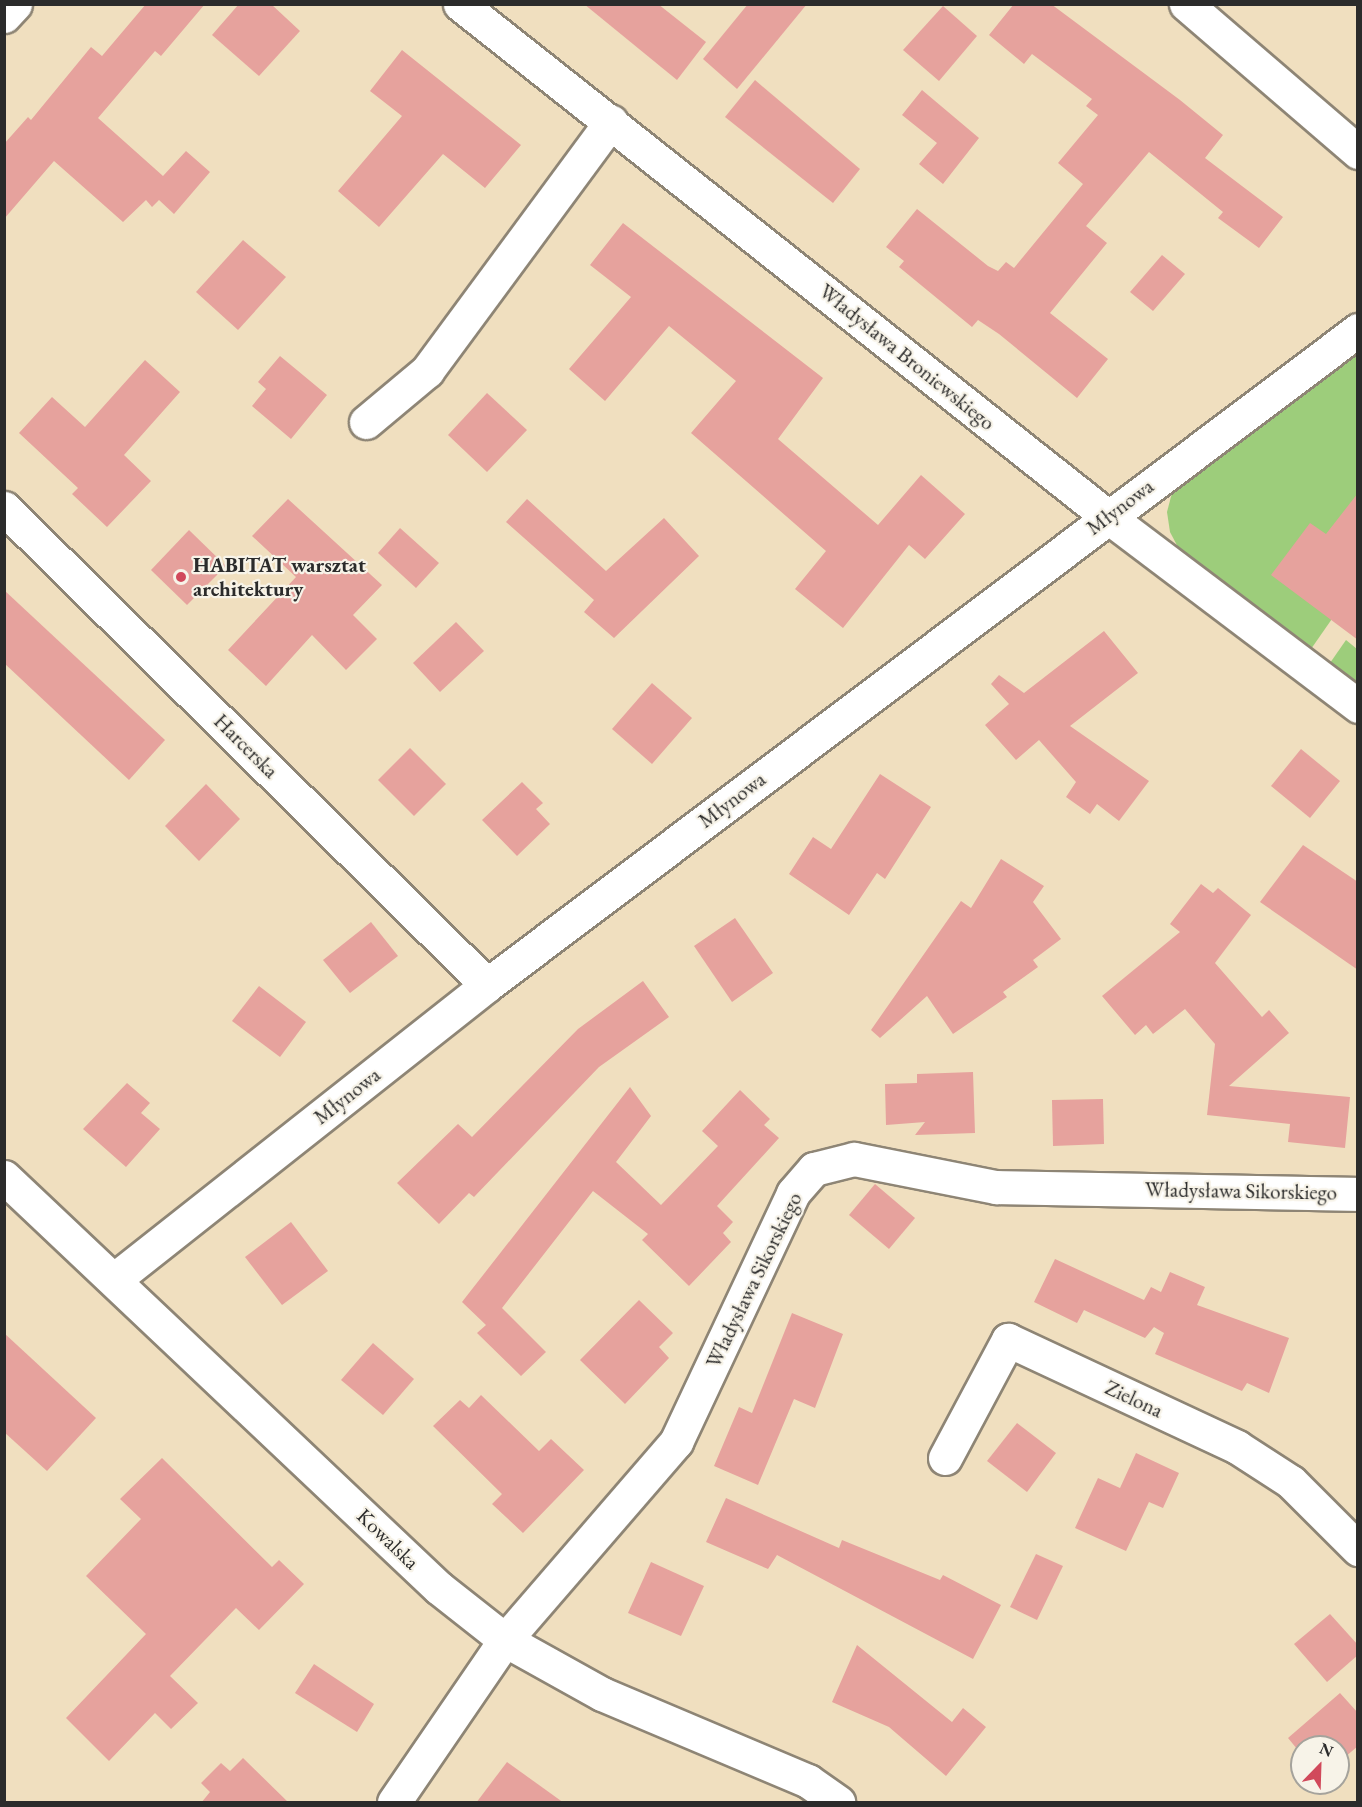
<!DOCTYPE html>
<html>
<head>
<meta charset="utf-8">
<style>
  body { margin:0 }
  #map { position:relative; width:1362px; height:1807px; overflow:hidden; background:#f0dfbf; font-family:"EB Garamond",serif }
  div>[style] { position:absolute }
  .green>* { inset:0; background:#9dcd7b }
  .building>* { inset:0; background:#e6a29d }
  .roads { filter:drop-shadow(2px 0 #8e8575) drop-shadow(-2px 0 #8e8575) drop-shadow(0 2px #8e8575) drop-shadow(0 -2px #8e8575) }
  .minor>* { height:33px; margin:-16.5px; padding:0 16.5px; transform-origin:16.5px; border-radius:16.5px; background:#fff }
  .tertiary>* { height:33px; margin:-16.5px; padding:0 16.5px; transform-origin:16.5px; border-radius:16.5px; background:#fff }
  .dots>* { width:16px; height:16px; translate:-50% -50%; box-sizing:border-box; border:3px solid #f7f3e8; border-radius:50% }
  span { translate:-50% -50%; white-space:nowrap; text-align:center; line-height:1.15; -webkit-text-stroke:4.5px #f7f3e8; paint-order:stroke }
  .street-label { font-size:21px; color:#2b2b2b }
  .poi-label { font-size:21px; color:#2b2b2b; font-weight:700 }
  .left { translate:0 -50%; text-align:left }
  .frame { position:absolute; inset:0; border:6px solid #2b2b2b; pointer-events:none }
  .north { position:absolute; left:1290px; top:1735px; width:60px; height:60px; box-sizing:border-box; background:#f7f3e8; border:2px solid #a5a39c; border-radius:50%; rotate:23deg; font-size:16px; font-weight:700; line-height:24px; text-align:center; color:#2b2b2b }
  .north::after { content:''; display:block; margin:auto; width:21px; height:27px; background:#d1495b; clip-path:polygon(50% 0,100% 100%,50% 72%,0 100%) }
</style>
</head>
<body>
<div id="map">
  <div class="green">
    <i style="clip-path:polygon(1357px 346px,1357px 583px,1311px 649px,1180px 551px,1170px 532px,1167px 512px,1173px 489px)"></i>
    <i style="clip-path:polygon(1346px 640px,1357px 649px,1357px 684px,1330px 663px)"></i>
  </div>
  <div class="building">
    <i style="clip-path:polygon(146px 4px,205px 4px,161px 56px,155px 51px,98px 118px,163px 176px,186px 151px,210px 172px,174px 214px,159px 200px,152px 207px,146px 200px,123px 222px,54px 161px,4px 219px,4px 144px,28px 117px,31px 120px,91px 47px,102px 56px)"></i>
    <i style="clip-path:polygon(239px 4px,271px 4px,300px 31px,259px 76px,212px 35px)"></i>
    <i style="clip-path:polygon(584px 4px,658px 4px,706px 42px,677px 80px)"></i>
    <i style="clip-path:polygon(748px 4px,807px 4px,737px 89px,703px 59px)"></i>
    <i style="clip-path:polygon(1014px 4px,1051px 4px,1180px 100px,1223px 135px,1205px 158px,1283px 217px,1259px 248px,1218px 218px,1223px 212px,1149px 152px,1086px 226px,1107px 243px,1050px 313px,1108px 359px,1077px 398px,999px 334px,978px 320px,972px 327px,899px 267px,904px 261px,886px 247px,917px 209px,988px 266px,998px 271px,1006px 262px,1014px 268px,1083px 184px,1058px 163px,1098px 115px,1086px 106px,1092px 99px,1032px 54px,1024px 64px,989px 35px)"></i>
    <i style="clip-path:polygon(943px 6px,977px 36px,939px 81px,903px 50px)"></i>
    <i style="clip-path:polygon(402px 50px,521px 145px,485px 188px,443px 154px,379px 227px,338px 191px,402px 116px,370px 91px)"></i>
    <i style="clip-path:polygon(755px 80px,860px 169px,833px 203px,725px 117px)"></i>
    <i style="clip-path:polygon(922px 90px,979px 138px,943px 184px,919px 164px,937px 143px,902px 115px)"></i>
    <i style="clip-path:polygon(623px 223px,823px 378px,778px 439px,878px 525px,921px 475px,965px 514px,925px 559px,909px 545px,843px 628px,795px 589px,826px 551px,691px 433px,736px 381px,669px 326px,605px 401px,569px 369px,631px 297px,590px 265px)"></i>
    <i style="clip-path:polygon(243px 240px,286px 277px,238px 330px,196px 292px)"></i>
    <i style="clip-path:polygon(1162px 255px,1185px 274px,1153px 311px,1130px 292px)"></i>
    <i style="clip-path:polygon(280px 356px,327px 395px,291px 439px,252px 406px,266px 389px,258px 382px)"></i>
    <i style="clip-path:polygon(145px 360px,180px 392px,124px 455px,151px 481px,107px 527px,72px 494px,78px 488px,19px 433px,52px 397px,85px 427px)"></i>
    <i style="clip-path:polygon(487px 393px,527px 430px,487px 472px,448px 435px)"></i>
    <i style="clip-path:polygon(1358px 493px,1358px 640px,1271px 575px,1310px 523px,1326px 534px)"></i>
    <i style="clip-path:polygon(288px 499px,382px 585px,353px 615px,377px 639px,346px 670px,312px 635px,266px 686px,228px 650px,296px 577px,252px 536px)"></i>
    <i style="clip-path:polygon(527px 499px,606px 571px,664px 518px,699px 556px,614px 638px,584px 612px,594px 600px,506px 522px)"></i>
    <i style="clip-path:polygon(400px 528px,439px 563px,416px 588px,378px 553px)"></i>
    <i style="clip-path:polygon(189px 530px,226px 566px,187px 605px,151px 570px)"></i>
    <i style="clip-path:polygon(4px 590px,165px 740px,129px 780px,4px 663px)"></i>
    <i style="clip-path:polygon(456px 622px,484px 651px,440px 692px,413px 663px)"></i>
    <i style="clip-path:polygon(1104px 631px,1138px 673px,1070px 726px,1149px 781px,1119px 821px,1097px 804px,1090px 814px,1066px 797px,1076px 782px,1039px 740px,1016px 760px,985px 725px,1009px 704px,991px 684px,999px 675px,1024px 693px)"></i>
    <i style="clip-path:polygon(652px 683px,692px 718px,652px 764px,612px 729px)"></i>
    <i style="clip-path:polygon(410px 748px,446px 784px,414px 816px,378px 780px)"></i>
    <i style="clip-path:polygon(1301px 749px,1340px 781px,1310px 818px,1271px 786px)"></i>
    <i style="clip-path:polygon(880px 774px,931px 807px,885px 879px,877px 873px,849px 915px,789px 874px,813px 837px,831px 849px)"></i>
    <i style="clip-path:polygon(522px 782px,543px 803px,536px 809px,550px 824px,517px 856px,482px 820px)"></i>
    <i style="clip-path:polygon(206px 784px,240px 819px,199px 861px,165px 826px)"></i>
    <i style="clip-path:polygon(1303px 845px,1358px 882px,1358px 970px,1260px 902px)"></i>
    <i style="clip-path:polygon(1001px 859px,1044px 886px,1033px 902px,1061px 939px,1033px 960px,1038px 967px,1003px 992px,1007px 997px,953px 1034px,927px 996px,880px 1038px,871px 1030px,961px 901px,971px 908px)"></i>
    <i style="clip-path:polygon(1201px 884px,1213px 893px,1218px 888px,1251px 915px,1215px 963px,1262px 1017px,1269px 1010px,1289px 1033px,1229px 1086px,1350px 1097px,1345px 1148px,1288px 1142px,1290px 1124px,1207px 1115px,1215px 1044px,1185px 1009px,1153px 1034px,1146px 1025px,1135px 1035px,1102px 996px,1180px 932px,1170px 924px)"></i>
    <i style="clip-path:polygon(735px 918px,773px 973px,732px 1002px,694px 946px)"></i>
    <i style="clip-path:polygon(371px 922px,398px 956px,350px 993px,323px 960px)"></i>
    <i style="clip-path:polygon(643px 981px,669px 1017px,599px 1067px,474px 1197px,469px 1193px,439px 1224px,397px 1183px,458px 1124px,472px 1137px,578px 1029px)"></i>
    <i style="clip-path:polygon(259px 986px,306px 1022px,280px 1057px,232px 1021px)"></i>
    <i style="clip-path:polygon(973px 1072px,975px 1133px,915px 1135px,925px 1122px,886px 1125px,885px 1084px,917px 1083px,917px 1074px)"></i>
    <i style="clip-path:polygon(127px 1083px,150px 1103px,141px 1113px,160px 1129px,126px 1167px,83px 1129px)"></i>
    <i style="clip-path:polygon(630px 1087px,651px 1116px,616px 1162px,661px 1205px,718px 1146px,702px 1131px,740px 1090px,770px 1119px,764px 1125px,779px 1138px,717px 1206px,733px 1222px,723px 1233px,731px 1242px,689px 1286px,642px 1240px,648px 1234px,593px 1191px,502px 1308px,546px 1352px,521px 1376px,477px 1333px,486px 1325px,462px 1302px)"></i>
    <i style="clip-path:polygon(1103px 1099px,1104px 1144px,1053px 1146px,1052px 1100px)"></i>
    <i style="clip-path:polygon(875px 1184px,915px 1218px,889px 1249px,849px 1215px)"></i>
    <i style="clip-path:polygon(291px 1222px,328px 1271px,282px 1305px,245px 1257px)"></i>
    <i style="clip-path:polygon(1055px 1259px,1144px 1300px,1151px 1287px,1161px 1292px,1170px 1272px,1205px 1287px,1197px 1305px,1289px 1338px,1269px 1393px,1247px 1383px,1242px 1391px,1155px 1354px,1164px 1333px,1154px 1327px,1145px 1338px,1084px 1310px,1077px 1323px,1034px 1302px)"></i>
    <i style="clip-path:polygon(639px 1300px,673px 1333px,659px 1347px,669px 1358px,625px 1404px,580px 1360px)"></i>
    <i style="clip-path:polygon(792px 1313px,843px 1334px,815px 1408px,794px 1399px,758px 1485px,714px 1466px,739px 1407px,752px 1413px)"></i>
    <i style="clip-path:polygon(4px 1333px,96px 1418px,47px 1471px,4px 1432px)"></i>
    <i style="clip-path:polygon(373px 1343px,414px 1379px,383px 1415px,341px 1380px)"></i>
    <i style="clip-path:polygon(481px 1395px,539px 1451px,551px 1439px,584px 1470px,523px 1533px,492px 1504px,502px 1494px,433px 1426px,460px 1400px,469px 1408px)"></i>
    <i style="clip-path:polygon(1017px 1423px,1056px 1453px,1027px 1492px,987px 1461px)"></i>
    <i style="clip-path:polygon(1136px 1453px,1179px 1473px,1163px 1508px,1149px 1502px,1126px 1551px,1075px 1528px,1098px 1478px,1120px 1488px)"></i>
    <i style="clip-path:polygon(162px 1458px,272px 1567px,279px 1560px,304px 1584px,259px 1630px,236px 1608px,170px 1676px,198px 1703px,171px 1729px,155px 1713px,109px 1761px,66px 1718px,146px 1634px,86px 1576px,141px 1519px,120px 1499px)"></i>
    <i style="clip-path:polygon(726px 1498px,839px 1548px,842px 1540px,940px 1580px,943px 1575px,1001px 1605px,973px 1659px,777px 1555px,768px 1569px,706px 1542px)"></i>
    <i style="clip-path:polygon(1036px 1554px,1063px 1566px,1037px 1620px,1010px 1607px)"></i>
    <i style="clip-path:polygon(651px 1562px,704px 1586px,681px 1636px,628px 1613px)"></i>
    <i style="clip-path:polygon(1330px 1614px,1358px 1645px,1358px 1655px,1327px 1682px,1294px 1644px)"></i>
    <i style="clip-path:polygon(857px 1645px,952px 1722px,963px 1708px,986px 1727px,946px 1776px,889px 1727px,832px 1702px)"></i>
    <i style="clip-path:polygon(314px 1664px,374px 1704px,357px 1732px,295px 1693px)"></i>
    <i style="clip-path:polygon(1340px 1693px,1358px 1713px,1358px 1746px,1338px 1763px,1338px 1747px,1302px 1747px,1302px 1755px,1288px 1738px)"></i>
    <i style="clip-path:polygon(243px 1758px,289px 1803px,201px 1803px,210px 1792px,201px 1783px,221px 1763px,230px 1771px)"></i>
    <i style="clip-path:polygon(507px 1762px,564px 1803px,476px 1803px)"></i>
  </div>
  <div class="roads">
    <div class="minor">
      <i style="left:460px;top:4px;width:825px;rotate:38.36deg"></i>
      <i style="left:1107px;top:516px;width:315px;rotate:37.1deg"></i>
      <i style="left:4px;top:16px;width:16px;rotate:-47deg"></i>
      <i style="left:366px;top:422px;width:80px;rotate:-39.9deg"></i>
      <i style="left:427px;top:371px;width:310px;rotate:-53.6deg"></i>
      <i style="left:4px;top:508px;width:679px;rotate:44.64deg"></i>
      <i style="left:4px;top:1177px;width:598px;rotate:43.38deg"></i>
      <i style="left:439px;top:1588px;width:84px;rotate:38.2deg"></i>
      <i style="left:505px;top:1640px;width:111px;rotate:29.1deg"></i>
      <i style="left:602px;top:1694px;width:224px;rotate:22.9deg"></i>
      <i style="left:808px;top:1781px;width:37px;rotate:35deg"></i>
      <i style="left:115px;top:1279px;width:474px;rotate:-38.3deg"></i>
      <i style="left:487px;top:985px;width:1090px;rotate:-36.94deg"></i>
      <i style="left:945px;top:1458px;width:134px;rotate:-61.9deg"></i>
      <i style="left:1008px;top:1340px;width:253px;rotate:25deg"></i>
      <i style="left:1237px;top:1447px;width:64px;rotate:32.9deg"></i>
      <i style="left:1291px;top:1482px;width:95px;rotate:45deg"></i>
      <i style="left:394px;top:1802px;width:196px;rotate:-55.6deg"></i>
      <i style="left:505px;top:1640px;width:262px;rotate:-49.2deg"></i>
      <i style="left:676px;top:1442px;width:275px;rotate:-64.8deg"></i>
      <i style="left:793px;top:1193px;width:32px;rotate:-49deg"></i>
      <i style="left:814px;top:1169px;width:41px;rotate:-14deg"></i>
      <i style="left:854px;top:1159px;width:145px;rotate:11.2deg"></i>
      <i style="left:996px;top:1187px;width:362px;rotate:1.1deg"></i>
    </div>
    <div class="tertiary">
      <i style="left:1186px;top:4px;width:227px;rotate:40.7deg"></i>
    </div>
  </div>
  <div class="dots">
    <i style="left:181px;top:577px;background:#d1495b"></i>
  </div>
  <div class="street-label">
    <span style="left:907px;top:357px;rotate:39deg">Władysława Broniewskiego</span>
    <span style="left:1120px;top:507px;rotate:-37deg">Młynowa</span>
    <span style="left:246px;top:746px;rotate:45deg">Harcerska</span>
    <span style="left:732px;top:800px;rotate:-37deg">Młynowa</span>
    <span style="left:347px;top:1096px;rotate:-38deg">Młynowa</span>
    <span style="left:1241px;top:1191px;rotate:1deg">Władysława Sikorskiego</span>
    <span style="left:754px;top:1280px;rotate:-64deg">Władysława Sikorskiego</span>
    <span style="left:1134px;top:1399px;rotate:25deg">Zielona</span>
    <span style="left:388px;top:1539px;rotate:44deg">Kowalska</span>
  </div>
  <div class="poi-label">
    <span class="left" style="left:193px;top:577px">HABITAT warsztat<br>architektury</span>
  </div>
  <div class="frame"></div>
  <div class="north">N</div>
</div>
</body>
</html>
